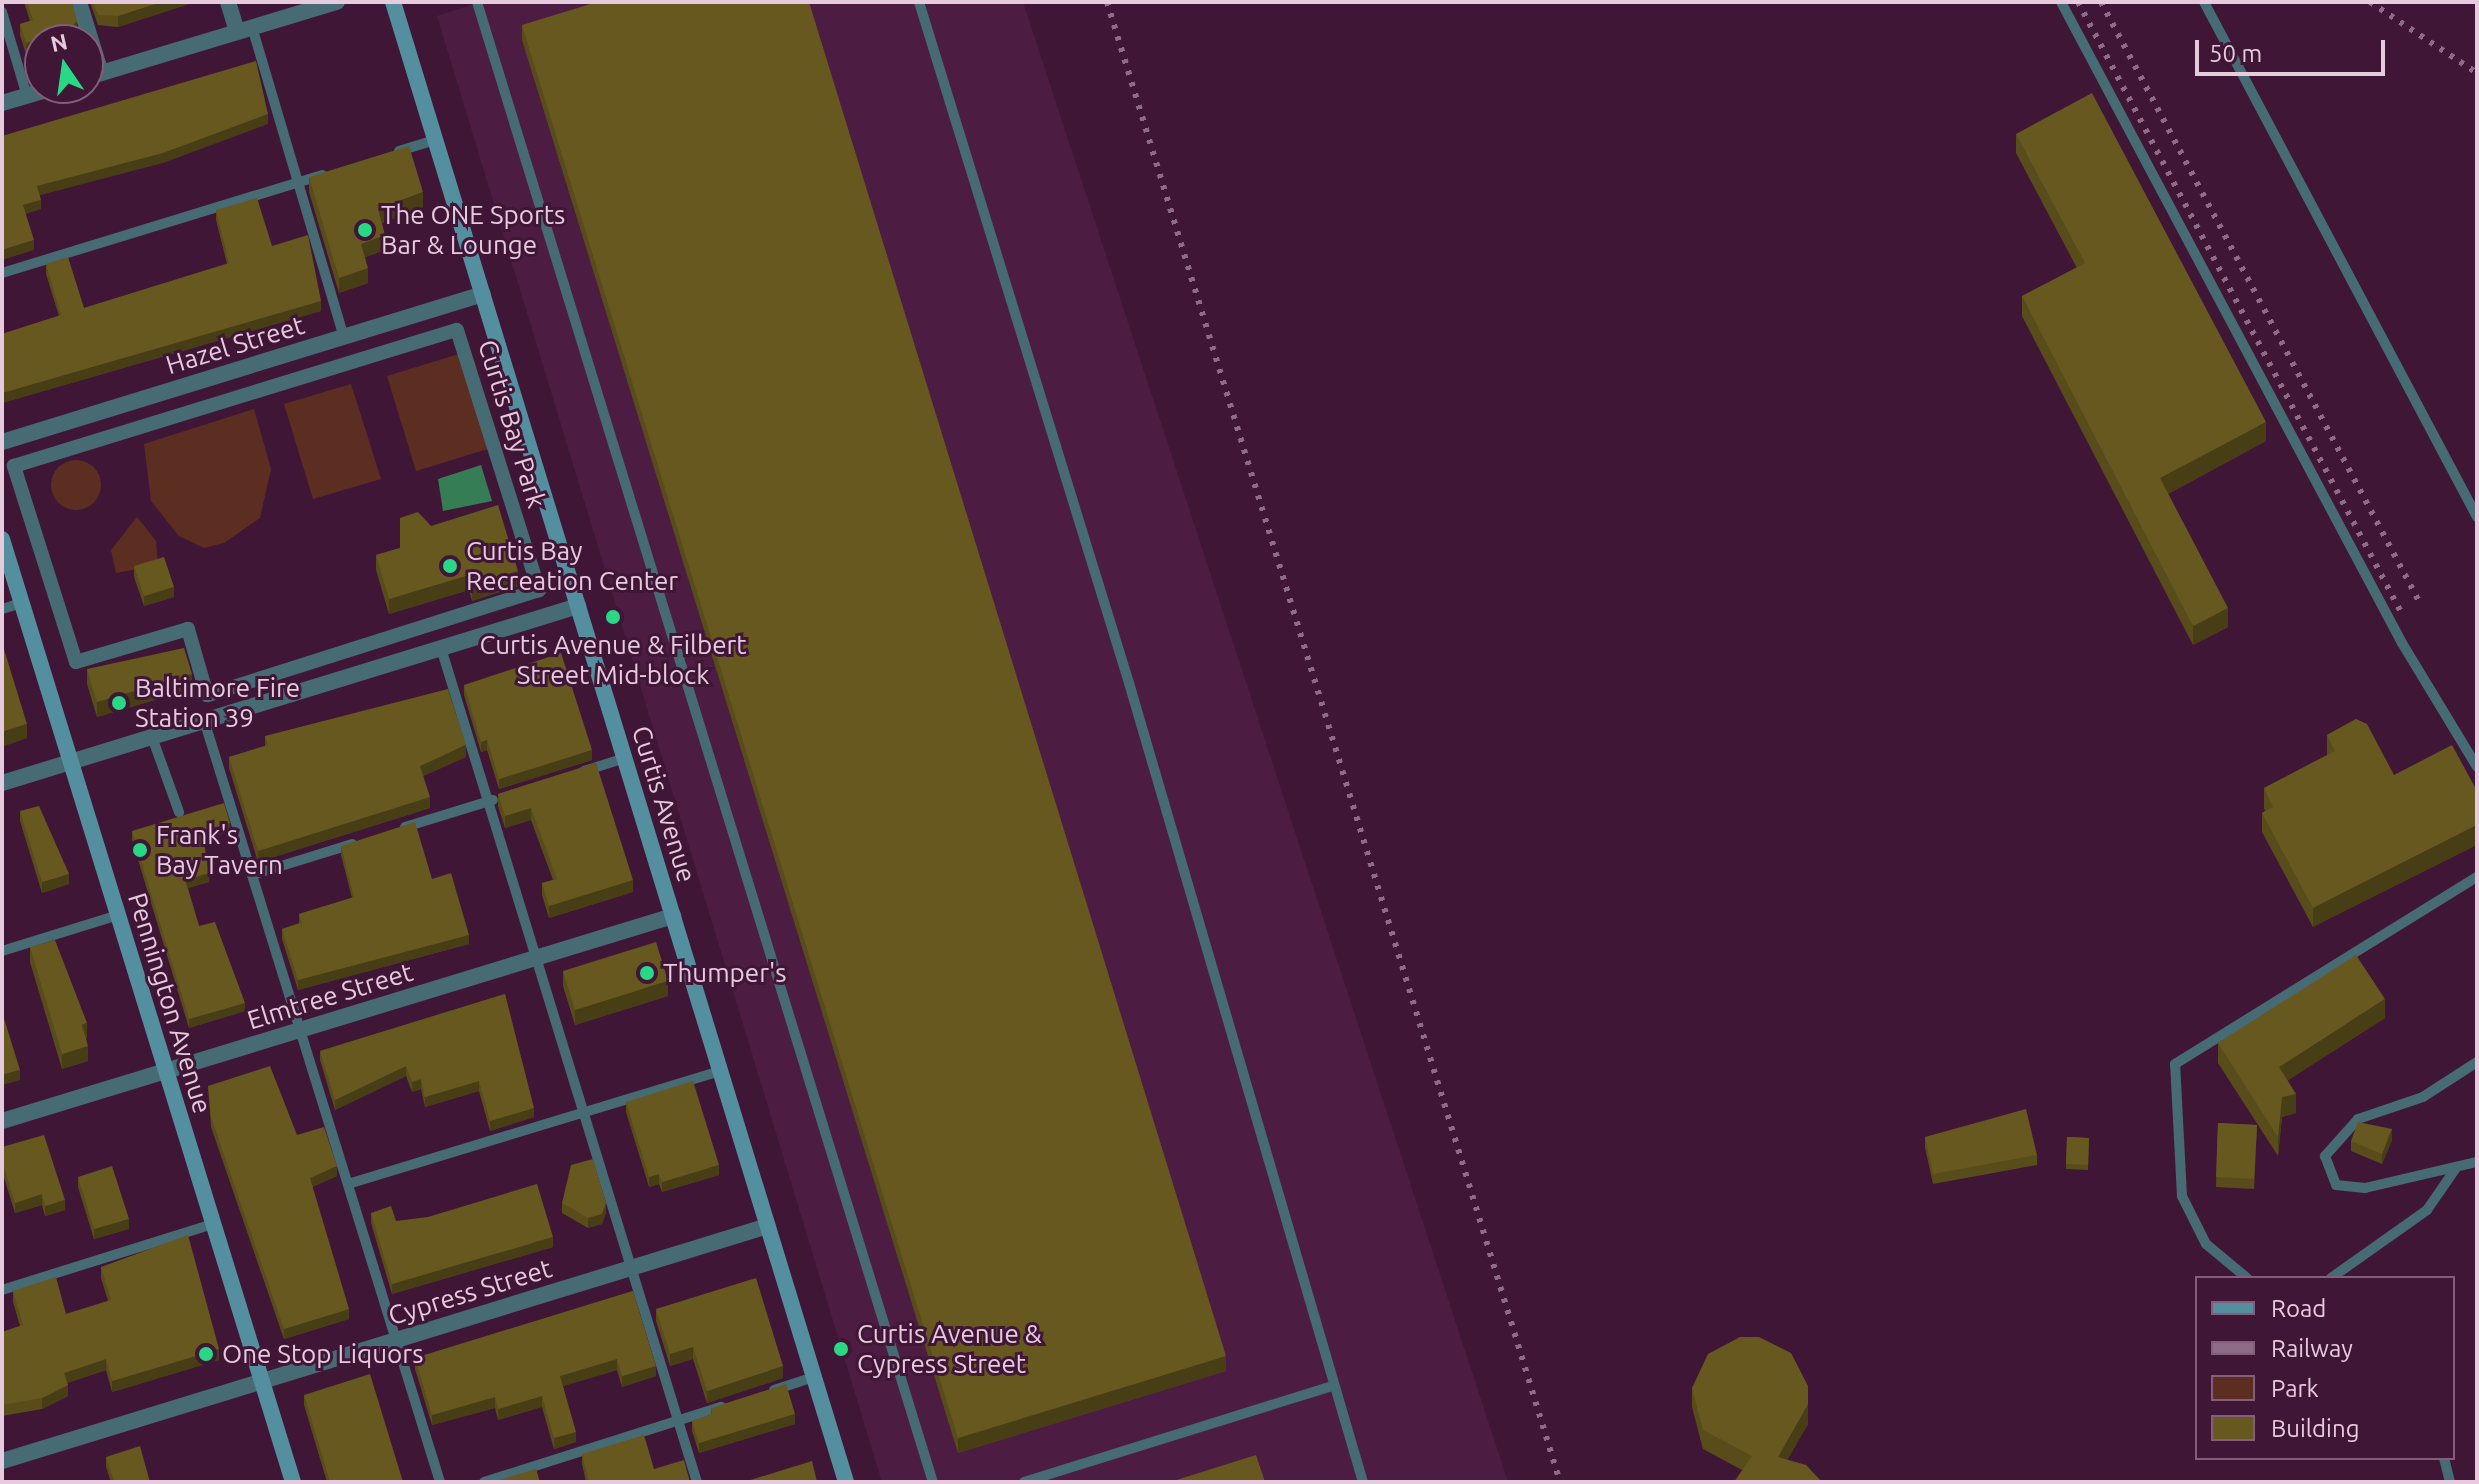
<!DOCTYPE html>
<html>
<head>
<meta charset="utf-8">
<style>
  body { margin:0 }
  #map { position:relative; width:2479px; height:1484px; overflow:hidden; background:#401637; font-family:Ubuntu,sans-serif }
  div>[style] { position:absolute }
  .built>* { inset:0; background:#4d1c43 }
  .green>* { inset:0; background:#5c2e22 }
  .round { border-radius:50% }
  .water>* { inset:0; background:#357d54 }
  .service>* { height:10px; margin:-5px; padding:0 5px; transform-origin:5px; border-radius:5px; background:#466b74 }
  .pedestrian>* { height:14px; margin:-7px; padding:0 7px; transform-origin:7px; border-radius:7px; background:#466b74 }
  .minor>* { height:16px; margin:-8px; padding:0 8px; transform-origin:8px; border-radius:8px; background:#466b74 }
  .secondary>* { height:16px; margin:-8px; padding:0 8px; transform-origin:8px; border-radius:8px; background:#548f9f }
  .rail>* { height:6px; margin-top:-3px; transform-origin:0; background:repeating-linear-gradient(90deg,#8e6b86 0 4px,transparent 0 12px) }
  .wall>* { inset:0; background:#584c1b }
  .shaded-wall>* { inset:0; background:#473e16 }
  .building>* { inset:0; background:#66581f }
  .dots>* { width:22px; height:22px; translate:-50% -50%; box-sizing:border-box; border:4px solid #401637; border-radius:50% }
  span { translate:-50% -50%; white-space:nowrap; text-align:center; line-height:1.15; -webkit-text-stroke:6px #401637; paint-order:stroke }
  .poi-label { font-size:26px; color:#e6cade }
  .left { translate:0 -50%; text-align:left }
  .street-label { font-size:26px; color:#e6cade }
  .frame { position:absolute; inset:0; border:4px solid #e6cade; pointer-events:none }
  .legend { position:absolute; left:2195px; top:1276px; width:260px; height:184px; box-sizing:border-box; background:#401637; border:2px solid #825e7a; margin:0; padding:10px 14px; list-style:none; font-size:24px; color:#e6cade }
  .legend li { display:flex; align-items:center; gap:16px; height:40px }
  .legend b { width:40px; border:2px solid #825e7a }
  .north { position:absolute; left:24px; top:24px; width:80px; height:80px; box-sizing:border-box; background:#401637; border:2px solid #825e7a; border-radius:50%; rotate:347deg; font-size:22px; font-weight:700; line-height:32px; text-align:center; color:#e6cade }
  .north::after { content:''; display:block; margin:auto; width:28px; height:36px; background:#29d885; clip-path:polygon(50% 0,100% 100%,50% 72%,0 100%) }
  .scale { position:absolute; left:2195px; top:40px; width:190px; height:36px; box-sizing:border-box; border:4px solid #e6cade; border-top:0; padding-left:10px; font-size:24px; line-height:28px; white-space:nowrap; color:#e6cade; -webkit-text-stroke:6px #401637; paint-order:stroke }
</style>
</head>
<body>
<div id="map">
  <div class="built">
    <i style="clip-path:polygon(481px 2px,1023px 2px,1508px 1482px,882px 1482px,437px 16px)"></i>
  </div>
  <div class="green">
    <i style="clip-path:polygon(462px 353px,491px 448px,416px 471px,387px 376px)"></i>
    <i style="clip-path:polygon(351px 384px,381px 479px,313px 499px,284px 404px)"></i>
    <i style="clip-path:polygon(254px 409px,271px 469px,260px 518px,224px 543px,204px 548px,179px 536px,151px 501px,144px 444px)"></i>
    <i class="round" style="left:51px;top:460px;width:50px;height:50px"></i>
    <i style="clip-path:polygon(137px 517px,156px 541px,158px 565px,116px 573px,111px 550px)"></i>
  </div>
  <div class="water">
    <i style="clip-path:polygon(481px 465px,492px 501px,443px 511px,438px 479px)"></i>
  </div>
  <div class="service">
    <i style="left:477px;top:2px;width:1549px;rotate:72.88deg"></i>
    <i style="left:919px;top:2px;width:713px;rotate:72.86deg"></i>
    <i style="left:1129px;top:683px;width:833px;rotate:73.68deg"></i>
    <i style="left:2061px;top:2px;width:726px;rotate:61.99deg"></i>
    <i style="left:2402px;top:643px;width:145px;rotate:58.8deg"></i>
    <i style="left:2204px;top:2px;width:583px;rotate:62.07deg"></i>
    <i style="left:2px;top:12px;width:88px;rotate:73.4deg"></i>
    <i style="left:252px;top:27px;width:323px;rotate:73.5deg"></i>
    <i style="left:399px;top:151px;width:38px;rotate:-17deg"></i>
    <i style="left:2px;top:273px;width:335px;rotate:-17deg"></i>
    <i style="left:2px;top:609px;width:21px;rotate:-17deg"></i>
    <i style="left:441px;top:648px;width:872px;rotate:72.94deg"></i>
    <i style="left:204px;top:720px;width:798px;rotate:72.79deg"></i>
    <i style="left:152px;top:737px;width:80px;rotate:70.2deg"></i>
    <i style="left:584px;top:771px;width:43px;rotate:-17.6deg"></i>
    <i style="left:405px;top:827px;width:92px;rotate:-17.1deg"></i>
    <i style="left:252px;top:875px;width:105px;rotate:-17.2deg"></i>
    <i style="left:2px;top:951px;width:121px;rotate:-17.2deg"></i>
    <i style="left:2477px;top:1062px;width:64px;rotate:147.1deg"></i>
    <i style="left:2423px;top:1097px;width:69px;rotate:161.3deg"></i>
    <i style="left:2358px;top:1119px;width:50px;rotate:131.7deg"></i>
    <i style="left:2325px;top:1156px;width:31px;rotate:69deg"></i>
    <i style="left:2336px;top:1185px;width:29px;rotate:6deg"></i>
    <i style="left:2365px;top:1188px;width:115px;rotate:-13.1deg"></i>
    <i style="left:348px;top:1184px;width:389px;rotate:-16.9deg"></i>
    <i style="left:2247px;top:1278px;width:53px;rotate:-140.3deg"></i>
    <i style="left:2206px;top:1244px;width:54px;rotate:-116.6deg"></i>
    <i style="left:2182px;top:1196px;width:132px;rotate:-93deg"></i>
    <i style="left:2175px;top:1064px;width:355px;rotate:-31.8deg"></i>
    <i style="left:2331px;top:1278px;width:118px;rotate:-35.3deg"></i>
    <i style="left:2427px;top:1210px;width:51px;rotate:-55.4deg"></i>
    <i style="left:2px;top:1290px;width:221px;rotate:-17.4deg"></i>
    <i style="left:774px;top:1390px;width:42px;rotate:-18deg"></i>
    <i style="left:2444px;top:1458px;width:25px;rotate:76deg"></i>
    <i style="left:484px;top:1482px;width:249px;rotate:-17.6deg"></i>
    <i style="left:1024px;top:1482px;width:323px;rotate:-17.3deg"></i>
  </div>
  <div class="pedestrian">
    <i style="left:457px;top:330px;width:273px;rotate:72.5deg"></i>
    <i style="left:539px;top:590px;width:348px;rotate:162.4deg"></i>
    <i style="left:207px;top:695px;width:69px;rotate:-106.1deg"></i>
    <i style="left:188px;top:629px;width:117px;rotate:163.6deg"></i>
    <i style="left:76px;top:662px;width:206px;rotate:-107.6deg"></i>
    <i style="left:14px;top:466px;width:463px;rotate:-17.1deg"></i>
  </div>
  <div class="minor">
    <i style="left:79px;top:2px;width:74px;rotate:72.8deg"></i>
    <i style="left:228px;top:2px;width:31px;rotate:73deg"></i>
    <i style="left:88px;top:77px;width:260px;rotate:-16.8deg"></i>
    <i style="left:2px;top:103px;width:53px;rotate:-16.4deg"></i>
    <i style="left:2px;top:442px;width:503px;rotate:-17.1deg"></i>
    <i style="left:2px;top:783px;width:603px;rotate:-17.08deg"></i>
    <i style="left:2px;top:1121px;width:702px;rotate:-16.99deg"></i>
    <i style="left:2px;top:1461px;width:801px;rotate:-17.06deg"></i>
  </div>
  <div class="secondary">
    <i style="left:393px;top:2px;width:1548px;rotate:72.98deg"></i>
    <i style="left:2px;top:539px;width:987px;rotate:72.85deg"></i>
  </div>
  <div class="rail">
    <i style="left:1107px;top:2px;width:1548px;rotate:72.98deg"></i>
    <i style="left:2078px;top:2px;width:690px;rotate:62.1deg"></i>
    <i style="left:2101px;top:2px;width:683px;rotate:62.05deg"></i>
    <i style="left:2370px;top:2px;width:128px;rotate:33.6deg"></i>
  </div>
  <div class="wall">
    <i style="clip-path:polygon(24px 2px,72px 2px,77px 32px,40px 40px,40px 49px,26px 54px,20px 35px,20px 24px,30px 21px)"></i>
    <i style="clip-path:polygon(90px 2px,195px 2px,118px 27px,98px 25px)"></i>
    <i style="clip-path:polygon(522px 25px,1226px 1371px,958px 1453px,522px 40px)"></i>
    <i style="clip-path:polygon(2016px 134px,2266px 441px,2168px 494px,2228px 627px,2193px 645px,2022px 316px,2022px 296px,2077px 268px,2016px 153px)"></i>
    <i style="clip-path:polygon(309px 177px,423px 207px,382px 223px,385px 250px,365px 257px,368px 283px,339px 293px,309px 192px)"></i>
    <i style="clip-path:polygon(216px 210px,272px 246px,321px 311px,2px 403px,2px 334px,59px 316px,46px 274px,46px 264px,84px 308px,227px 264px,216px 220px)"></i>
    <i style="clip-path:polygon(431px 526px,518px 586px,472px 601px,469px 590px,389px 614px,376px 570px,376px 555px,400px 548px)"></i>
    <i style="clip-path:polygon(134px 566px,174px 597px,144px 606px,134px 577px)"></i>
    <i style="clip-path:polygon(87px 669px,192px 689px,97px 717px,87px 684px)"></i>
    <i style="clip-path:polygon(464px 685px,592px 760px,499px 789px,487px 750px,481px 752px,464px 695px)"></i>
    <i style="clip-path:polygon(2356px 719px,2313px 927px,2262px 832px,2262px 813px,2265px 811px,2264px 808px,2264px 788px,2327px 755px,2327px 735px)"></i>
    <i style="clip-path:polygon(265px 736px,466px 757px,423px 776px,430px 808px,258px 862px,229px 768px,229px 757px,265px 746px)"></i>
    <i style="clip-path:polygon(596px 763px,633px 892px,549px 918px,542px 895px,542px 883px,553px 880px,531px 820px,505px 828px,498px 806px,498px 794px)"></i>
    <i style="clip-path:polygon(20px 811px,69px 884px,42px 893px,20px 821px)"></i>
    <i style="clip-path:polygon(132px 831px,230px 831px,203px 840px,209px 882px,188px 888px,199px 926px,245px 1011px,189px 1028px,132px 840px)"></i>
    <i style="clip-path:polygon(341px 846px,432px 879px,469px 944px,298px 990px,282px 939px,282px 929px,299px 923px,299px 914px,352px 898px,341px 855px)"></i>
    <i style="clip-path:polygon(30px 947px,87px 1038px,86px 1038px,88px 1061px,62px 1069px,30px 962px)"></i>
    <i style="clip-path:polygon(563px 971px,668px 996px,575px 1025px,563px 986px)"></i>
    <i style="clip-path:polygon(505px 994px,534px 1117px,490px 1131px,479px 1091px,425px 1107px,421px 1089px,412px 1092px,406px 1076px,335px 1110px,320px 1060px,320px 1051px)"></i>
    <i style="clip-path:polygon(2385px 1018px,2288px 1080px,2296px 1113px,2282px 1117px,2278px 1156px,2218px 1063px,2218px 1043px)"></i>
    <i style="clip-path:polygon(208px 1086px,297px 1135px,337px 1176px,312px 1187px,349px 1319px,284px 1339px,211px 1127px)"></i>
    <i style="clip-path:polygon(626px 1102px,719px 1175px,662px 1192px,659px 1184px,649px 1187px,626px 1112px)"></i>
    <i style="clip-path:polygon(2218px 1123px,2257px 1125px,2254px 1189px,2216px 1187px)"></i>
    <i style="clip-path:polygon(1925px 1137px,2037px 1155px,2037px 1165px,1933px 1184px,1925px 1148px)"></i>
    <i style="clip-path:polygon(2067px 1137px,2089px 1138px,2088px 1170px,2066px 1169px)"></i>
    <i style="clip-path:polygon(2392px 1140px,2382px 1164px,2351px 1151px,2351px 1141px)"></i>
    <i style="clip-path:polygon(2px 1147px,65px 1210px,45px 1216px,42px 1205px,15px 1213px,2px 1171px)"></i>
    <i style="clip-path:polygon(78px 1177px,129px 1229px,94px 1239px,78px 1187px)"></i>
    <i style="clip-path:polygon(562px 1203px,606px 1213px,602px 1224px,588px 1228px,562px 1213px)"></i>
    <i style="clip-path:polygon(371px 1213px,396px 1221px,553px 1247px,392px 1294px,371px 1223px)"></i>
    <i style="clip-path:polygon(101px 1267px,219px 1360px,112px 1392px,106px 1370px,67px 1383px,68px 1396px,42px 1409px,2px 1416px,2px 1332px,20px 1326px,13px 1302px,13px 1291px,66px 1314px,108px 1301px,101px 1278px)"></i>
    <i style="clip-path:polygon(633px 1291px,656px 1376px,622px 1387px,617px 1370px,563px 1386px,576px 1442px,554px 1449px,542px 1407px,498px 1420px,495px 1408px,432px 1425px,415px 1369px,415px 1358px)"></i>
    <i style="clip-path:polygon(656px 1309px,783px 1378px,707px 1403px,693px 1359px,670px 1366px,656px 1321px)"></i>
    <i style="clip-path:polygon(1808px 1386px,1808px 1424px,1787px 1460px,1742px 1470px,1703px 1449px,1692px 1407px,1692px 1388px)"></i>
    <i style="clip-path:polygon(304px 1395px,403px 1482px,327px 1482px,304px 1405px)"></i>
    <i style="clip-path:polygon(711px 1408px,795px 1424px,699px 1453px,692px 1431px,692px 1421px,711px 1415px)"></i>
    <i style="clip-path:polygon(582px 1454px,654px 1469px,690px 1482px,586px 1482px,582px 1464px)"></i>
    <i style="clip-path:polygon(106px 1457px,150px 1482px,111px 1482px,106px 1467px)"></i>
  </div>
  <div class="shaded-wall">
    <i style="clip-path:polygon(161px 2px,195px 2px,118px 27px,118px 16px)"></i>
    <i style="clip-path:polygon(77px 21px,77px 32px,70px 40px,40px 40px,40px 49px,26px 54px,26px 43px)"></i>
    <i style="clip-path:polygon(268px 114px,268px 124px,163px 163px,37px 196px,37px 186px)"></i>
    <i style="clip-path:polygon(423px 192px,423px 207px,378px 224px,378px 209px)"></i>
    <i style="clip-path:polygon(41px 200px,41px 209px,23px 215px,23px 205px)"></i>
    <i style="clip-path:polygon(385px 235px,385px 250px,361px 259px,361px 244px)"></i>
    <i style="clip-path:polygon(34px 240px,34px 250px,2px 260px,2px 250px)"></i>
    <i style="clip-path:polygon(368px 268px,368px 283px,339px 293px,339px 278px)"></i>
    <i style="clip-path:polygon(321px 301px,321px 311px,2px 403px,2px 393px)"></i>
    <i style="clip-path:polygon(2266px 422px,2266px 441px,2160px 498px,2160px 478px)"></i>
    <i style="clip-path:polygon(518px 571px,518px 586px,472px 601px,472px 586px)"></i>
    <i style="clip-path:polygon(469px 575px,469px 590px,389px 614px,389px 599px)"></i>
    <i style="clip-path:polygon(174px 587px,174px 597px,144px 606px,144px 596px)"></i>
    <i style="clip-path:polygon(2228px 608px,2228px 627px,2193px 645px,2193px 626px)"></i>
    <i style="clip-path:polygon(192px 674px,192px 689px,97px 717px,97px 702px)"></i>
    <i style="clip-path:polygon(27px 724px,27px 738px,2px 747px,2px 732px)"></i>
    <i style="clip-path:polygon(487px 740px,487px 750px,481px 752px,481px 742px)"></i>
    <i style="clip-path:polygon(466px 745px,466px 757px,420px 777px,420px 766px)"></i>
    <i style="clip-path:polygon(592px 750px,592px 760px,499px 789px,499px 779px)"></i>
    <i style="clip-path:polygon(430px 797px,430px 808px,258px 862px,258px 851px)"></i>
    <i style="clip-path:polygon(531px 808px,531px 820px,505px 828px,505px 816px)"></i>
    <i style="clip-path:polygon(230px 823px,230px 831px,202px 840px,202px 831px)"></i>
    <i style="clip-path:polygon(2477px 825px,2477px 845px,2313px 927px,2313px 908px)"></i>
    <i style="clip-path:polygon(209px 873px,209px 882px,185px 889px,185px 880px)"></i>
    <i style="clip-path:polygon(69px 874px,69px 884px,42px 893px,42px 882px)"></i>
    <i style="clip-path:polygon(633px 880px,633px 892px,549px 918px,549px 906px)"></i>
    <i style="clip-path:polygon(469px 935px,469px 944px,298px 990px,298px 980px)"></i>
    <i style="clip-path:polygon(668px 981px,668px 996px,575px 1025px,575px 1010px)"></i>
    <i style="clip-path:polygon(2385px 999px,2385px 1018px,2279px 1086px,2279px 1067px)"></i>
    <i style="clip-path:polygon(245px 1003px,245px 1011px,189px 1028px,189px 1019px)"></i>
    <i style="clip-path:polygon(87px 1023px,87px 1038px,82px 1040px,82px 1025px)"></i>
    <i style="clip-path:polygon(88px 1046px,88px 1061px,62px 1069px,62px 1054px)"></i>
    <i style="clip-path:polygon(406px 1066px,406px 1076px,335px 1110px,335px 1100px)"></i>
    <i style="clip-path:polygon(20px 1070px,20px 1080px,2px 1085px,2px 1075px)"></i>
    <i style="clip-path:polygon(421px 1079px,421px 1089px,412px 1092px,412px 1082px)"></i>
    <i style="clip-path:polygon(479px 1081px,479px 1091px,425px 1107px,425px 1097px)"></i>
    <i style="clip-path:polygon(2296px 1094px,2296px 1113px,2282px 1117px,2278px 1156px,2278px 1137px,2282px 1097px)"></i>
    <i style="clip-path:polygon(534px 1108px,534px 1117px,490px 1131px,490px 1121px)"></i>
    <i style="clip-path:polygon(2392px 1129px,2392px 1140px,2382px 1164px,2382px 1154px)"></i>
    <i style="clip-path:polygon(719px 1165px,719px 1175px,662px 1192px,662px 1182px)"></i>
    <i style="clip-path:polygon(337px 1166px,337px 1176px,310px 1188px,310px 1178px)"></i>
    <i style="clip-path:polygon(659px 1174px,659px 1184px,649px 1187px,649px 1177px)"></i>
    <i style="clip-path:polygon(42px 1194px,42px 1205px,15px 1213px,15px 1203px)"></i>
    <i style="clip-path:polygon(65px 1200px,65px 1210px,45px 1216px,45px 1206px)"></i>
    <i style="clip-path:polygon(606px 1203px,606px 1213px,602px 1224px,588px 1228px,588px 1218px)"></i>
    <i style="clip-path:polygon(129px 1219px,129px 1229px,94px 1239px,94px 1229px)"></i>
    <i style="clip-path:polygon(553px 1237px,553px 1247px,392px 1294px,392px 1284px)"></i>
    <i style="clip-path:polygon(349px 1309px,349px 1319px,284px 1339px,284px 1329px)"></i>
    <i style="clip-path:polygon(693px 1347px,693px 1359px,670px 1366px,670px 1354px)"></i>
    <i style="clip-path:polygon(219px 1349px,219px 1360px,112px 1392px,112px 1381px)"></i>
    <i style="clip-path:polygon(1226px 1356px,1226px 1371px,958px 1453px,958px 1438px)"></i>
    <i style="clip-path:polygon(106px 1359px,106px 1370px,64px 1384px,64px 1373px)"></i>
    <i style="clip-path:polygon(617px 1359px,617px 1370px,560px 1387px,560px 1376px)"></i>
    <i style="clip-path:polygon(656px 1366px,656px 1376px,622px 1387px,622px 1376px)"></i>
    <i style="clip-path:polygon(783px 1366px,783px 1378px,707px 1403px,707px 1391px)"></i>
    <i style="clip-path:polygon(68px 1385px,68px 1396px,42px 1409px,42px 1398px)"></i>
    <i style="clip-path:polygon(542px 1396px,542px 1407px,498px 1420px,498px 1409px)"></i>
    <i style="clip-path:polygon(495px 1397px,495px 1408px,432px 1425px,432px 1415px)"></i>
    <i style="clip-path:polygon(1808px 1404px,1808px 1424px,1778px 1476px,1778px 1457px)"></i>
    <i style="clip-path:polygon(795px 1414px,795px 1424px,699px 1453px,699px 1443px)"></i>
    <i style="clip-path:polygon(576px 1432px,576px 1442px,554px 1449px,554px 1438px)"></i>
  </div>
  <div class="building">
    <i style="clip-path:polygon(27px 2px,72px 2px,77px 21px,70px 29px,26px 43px,20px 24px,33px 20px)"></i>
    <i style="clip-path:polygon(93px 2px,161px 2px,118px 16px,98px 15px)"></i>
    <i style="clip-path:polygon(597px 2px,809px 2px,1226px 1356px,958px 1438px,522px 25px)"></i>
    <i style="clip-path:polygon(256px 61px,268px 114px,163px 153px,37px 186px,41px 200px,23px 205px,34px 240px,2px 250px,2px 136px)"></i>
    <i style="clip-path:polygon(2092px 93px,2266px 422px,2160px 478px,2228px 608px,2193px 626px,2022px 296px,2085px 263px,2016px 134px)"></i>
    <i style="clip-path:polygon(409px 146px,423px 192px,378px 209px,385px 235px,361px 244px,368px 268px,339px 278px,309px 177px)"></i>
    <i style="clip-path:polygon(257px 198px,272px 246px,308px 235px,321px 301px,2px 393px,2px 334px,61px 315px,46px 264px,68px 257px,84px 308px,229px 263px,216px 210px)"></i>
    <i style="clip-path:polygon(498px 505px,518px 571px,472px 586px,469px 575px,389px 599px,376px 555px,400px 548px,400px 518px,418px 512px,431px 526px)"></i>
    <i style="clip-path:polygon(164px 557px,174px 587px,144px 596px,134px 566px)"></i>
    <i style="clip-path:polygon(2px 643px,27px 724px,2px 732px)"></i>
    <i style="clip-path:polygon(184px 648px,192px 674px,97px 702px,87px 669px)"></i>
    <i style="clip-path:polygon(561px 653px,592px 750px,499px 779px,487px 740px,481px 742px,464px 685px)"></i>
    <i style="clip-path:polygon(448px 689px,466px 745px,420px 766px,430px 797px,258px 851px,229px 757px,268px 745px,265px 736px)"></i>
    <i style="clip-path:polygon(2356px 719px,2367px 724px,2394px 775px,2452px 745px,2477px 791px,2477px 825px,2313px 908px,2262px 813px,2273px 807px,2264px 788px,2335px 751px,2327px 735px)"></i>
    <i style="clip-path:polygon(596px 763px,633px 880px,549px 906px,542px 883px,557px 879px,531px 808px,505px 816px,498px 794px)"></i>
    <i style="clip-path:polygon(224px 803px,230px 823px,202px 831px,209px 873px,185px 880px,199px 926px,215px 922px,245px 1003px,189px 1019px,132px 831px)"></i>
    <i style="clip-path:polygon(39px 806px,69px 874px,42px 882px,20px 811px)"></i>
    <i style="clip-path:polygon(415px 822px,432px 879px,451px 873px,469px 935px,298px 980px,282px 929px,302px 923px,299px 914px,354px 897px,341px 846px)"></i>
    <i style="clip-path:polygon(55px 940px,87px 1023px,82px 1025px,88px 1046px,62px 1054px,30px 947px)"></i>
    <i style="clip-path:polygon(656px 942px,668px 981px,575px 1010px,563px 971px)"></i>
    <i style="clip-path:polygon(2356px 955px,2385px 999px,2279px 1067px,2296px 1094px,2282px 1097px,2278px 1137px,2218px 1043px)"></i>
    <i style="clip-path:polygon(505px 994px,534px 1108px,490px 1121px,479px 1081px,425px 1097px,421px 1079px,412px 1082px,406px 1066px,335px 1100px,320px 1051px)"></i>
    <i style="clip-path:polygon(2px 1012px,20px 1070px,2px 1075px)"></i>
    <i style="clip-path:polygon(270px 1066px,297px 1135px,324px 1127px,337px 1166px,310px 1178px,349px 1309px,284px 1329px,211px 1117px,208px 1086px)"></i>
    <i style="clip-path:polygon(693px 1081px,719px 1165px,662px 1182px,659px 1174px,649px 1177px,626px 1102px)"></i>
    <i style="clip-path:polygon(2026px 1109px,2037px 1155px,1933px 1174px,1925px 1137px)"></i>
    <i style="clip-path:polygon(2358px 1122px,2392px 1129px,2382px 1154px,2351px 1141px)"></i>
    <i style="clip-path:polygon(2218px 1123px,2257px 1125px,2254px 1179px,2216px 1177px)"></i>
    <i style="clip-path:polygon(44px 1135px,65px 1200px,45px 1206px,42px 1194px,15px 1203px,2px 1161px,2px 1147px)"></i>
    <i style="clip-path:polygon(2067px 1137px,2089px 1138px,2088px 1165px,2066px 1164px)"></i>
    <i style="clip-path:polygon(593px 1159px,606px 1203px,602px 1214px,588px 1218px,562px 1203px,571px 1165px)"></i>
    <i style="clip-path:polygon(112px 1166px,129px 1219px,94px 1229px,78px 1177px)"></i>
    <i style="clip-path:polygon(537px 1184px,553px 1237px,392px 1284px,371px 1213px,391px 1206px,396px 1221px,428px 1217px)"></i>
    <i style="clip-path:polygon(188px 1235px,219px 1349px,112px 1381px,106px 1359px,64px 1373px,68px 1385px,42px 1398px,2px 1405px,2px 1332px,23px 1325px,13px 1291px,56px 1277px,66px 1314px,111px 1300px,101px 1267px)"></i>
    <i style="clip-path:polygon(756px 1278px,783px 1366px,707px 1391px,693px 1347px,670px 1354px,656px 1309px)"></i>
    <i style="clip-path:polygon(633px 1291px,656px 1366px,622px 1376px,617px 1359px,560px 1376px,576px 1432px,554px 1438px,542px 1396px,498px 1409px,495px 1397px,432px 1415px,415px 1358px)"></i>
    <i style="clip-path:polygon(1740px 1337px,1759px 1337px,1791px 1353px,1808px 1386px,1808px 1404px,1778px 1457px,1806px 1465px,1822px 1482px,1734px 1482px,1752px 1456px,1703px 1430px,1692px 1388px,1708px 1354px)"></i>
    <i style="clip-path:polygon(370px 1374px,403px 1482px,330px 1482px,304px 1395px)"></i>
    <i style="clip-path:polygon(786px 1384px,795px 1414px,699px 1443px,692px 1421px,712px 1414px,711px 1408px)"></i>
    <i style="clip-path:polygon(644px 1435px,654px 1469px,684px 1460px,690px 1482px,589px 1482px,582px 1454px)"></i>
    <i style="clip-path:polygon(140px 1446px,150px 1482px,111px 1482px,114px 1481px,106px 1457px)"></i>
    <i style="clip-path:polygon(1256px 1455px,1265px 1482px,1170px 1482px)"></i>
    <i style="clip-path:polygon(812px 1461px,817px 1482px,744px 1482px)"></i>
    <i style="clip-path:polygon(536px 1469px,540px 1482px,492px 1482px)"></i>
  </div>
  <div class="dots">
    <i style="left:365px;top:230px;background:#29d885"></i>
    <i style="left:450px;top:566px;background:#29d885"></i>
    <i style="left:613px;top:617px;background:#29d885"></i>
    <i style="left:119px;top:703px;background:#29d885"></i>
    <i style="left:140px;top:850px;background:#29d885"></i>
    <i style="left:647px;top:973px;background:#29d885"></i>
    <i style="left:841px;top:1349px;background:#29d885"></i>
    <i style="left:206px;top:1354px;background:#29d885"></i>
  </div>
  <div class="poi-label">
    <span class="left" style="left:381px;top:230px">The ONE Sports<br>Bar &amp; Lounge</span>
    <span class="left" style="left:466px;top:566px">Curtis Bay<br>Recreation Center</span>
    <span style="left:613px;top:660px">Curtis Avenue &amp; Filbert<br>Street Mid-block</span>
    <span class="left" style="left:135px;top:703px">Baltimore Fire<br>Station 39</span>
    <span class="left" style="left:156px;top:850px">Frank's<br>Bay Tavern</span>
    <span class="left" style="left:663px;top:973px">Thumper's</span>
    <span class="left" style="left:857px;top:1349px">Curtis Avenue &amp;<br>Cypress Street</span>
    <span class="left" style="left:222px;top:1354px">One Stop Liquors</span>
  </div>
  <div class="street-label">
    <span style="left:235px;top:345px;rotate:-17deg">Hazel Street</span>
    <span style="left:512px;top:424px;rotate:73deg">Curtis Bay Park</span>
    <span style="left:664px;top:804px;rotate:73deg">Curtis Avenue</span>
    <span style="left:330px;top:996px;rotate:-17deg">Elmtree Street</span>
    <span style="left:170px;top:1003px;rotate:73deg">Pennington Avenue</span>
    <span style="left:470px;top:1292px;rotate:-17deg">Cypress Street</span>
  </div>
  <div class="frame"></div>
  <ul class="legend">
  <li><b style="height:10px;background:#548f9f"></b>Road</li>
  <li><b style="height:10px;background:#8e6b86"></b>Railway</li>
  <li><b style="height:22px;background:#5c2e22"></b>Park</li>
  <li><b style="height:22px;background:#66581f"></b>Building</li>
  </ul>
  <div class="north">N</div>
  <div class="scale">50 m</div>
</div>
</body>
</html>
